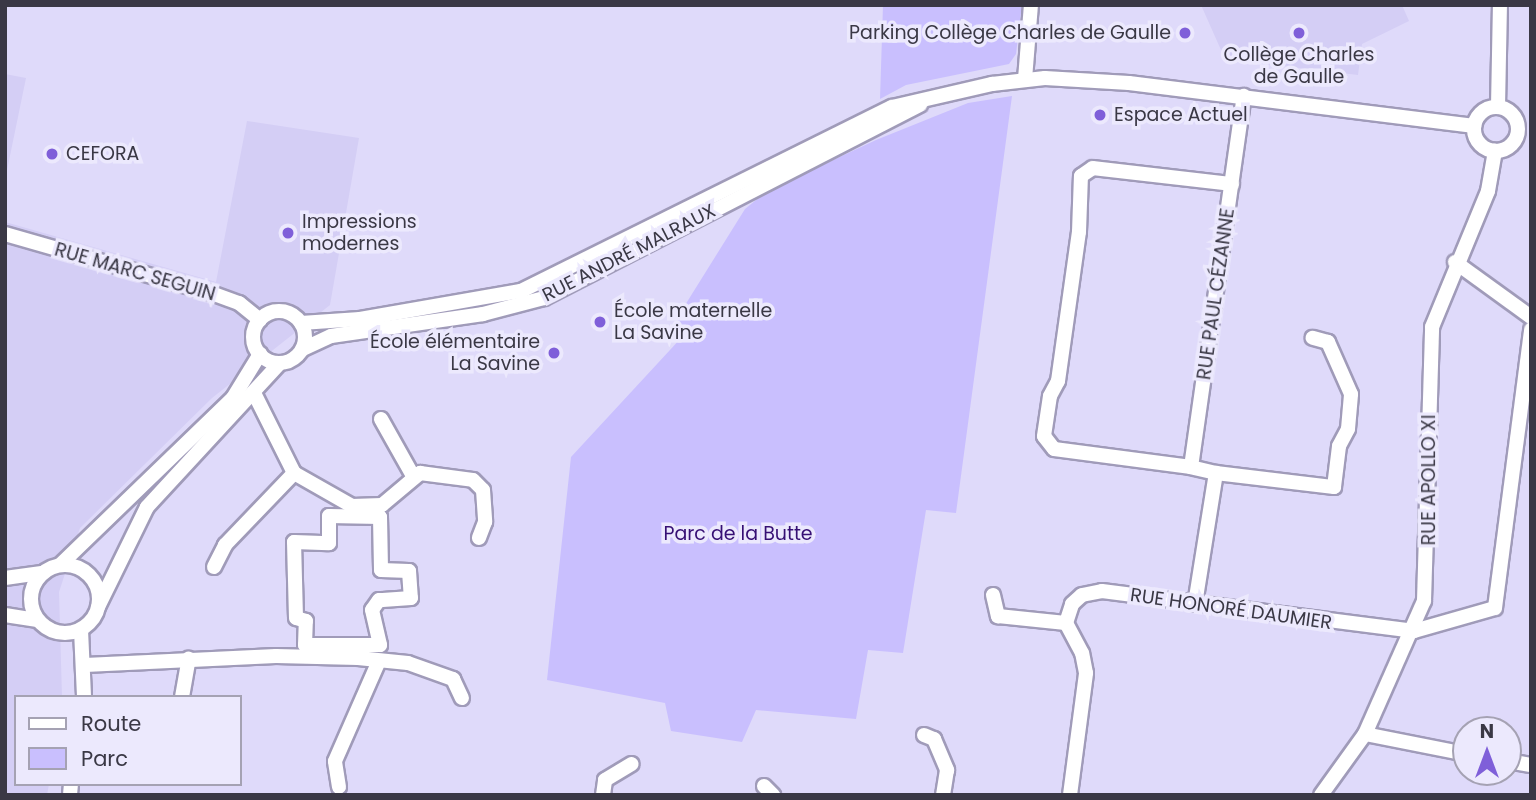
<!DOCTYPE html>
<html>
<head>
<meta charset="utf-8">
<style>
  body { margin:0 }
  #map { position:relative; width:1536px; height:800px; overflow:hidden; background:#dfdafa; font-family:Poppins,sans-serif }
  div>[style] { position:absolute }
  .built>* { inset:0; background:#d4cef5 }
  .green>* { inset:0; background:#c9bffe }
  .roads { filter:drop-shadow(2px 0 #a09bb9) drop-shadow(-2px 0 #a09bb9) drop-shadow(0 2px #a09bb9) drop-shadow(0 -2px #a09bb9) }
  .street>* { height:14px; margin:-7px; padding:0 7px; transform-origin:7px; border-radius:7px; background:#fff }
  .street>.ring { margin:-7px; padding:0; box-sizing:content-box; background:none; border:14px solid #fff; border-radius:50% }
  .dots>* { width:19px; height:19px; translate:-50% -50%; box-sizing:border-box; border:4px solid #ece9fd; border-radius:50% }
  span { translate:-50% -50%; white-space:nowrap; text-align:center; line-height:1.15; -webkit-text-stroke:7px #ece9fd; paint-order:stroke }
  .poi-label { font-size:19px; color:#3a3845 }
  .right { translate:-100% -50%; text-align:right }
  .left { translate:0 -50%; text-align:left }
  .street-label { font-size:19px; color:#3a3845 }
  .park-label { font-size:19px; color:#361074 }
  .frame { position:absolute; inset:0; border:7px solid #3a3845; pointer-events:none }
  .legend { position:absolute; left:14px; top:695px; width:228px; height:91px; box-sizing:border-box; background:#ece9fd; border:2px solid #a5a2b3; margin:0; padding:9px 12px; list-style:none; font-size:21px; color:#3a3845 }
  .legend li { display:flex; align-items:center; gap:14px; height:35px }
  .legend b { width:35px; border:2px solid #a5a2b3 }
  .north { position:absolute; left:1452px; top:716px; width:70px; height:70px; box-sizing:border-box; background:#ece9fd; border:2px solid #a5a2b3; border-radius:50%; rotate:0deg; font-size:19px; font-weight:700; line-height:28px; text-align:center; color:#3a3845 }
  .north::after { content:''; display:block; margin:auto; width:24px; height:32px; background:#7f5fd9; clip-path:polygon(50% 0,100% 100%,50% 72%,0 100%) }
</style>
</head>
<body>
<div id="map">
  <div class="built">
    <i style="clip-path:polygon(1201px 5px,1402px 5px,1409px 21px,1362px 44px,1358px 75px,1225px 59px)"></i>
    <i style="clip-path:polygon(5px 74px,26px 78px,5px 180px)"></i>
    <i style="clip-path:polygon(247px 121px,359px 138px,330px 305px,212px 398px,80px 528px,59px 592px,62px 697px,16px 697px,16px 784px,49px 784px,47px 795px,5px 795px,5px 222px,216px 282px)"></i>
  </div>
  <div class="green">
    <i style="clip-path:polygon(883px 5px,1022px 5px,1016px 54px,1009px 64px,906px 85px,880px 99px)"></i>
    <i style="clip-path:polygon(1012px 96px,956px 513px,926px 510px,903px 653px,868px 650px,856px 719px,756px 710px,742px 742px,671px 731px,665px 703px,547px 680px,571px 457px,682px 337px,677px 318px,745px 209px,767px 191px,876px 140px,968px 103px)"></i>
  </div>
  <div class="roads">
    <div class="street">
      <i style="left:1025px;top:79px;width:74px;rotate:-85.4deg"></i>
      <i style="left:1498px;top:107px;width:102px;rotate:-88.9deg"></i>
      <i class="ring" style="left:1474px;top:107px;width:30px;height:30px"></i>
      <i style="left:5px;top:234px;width:217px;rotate:16deg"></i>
      <i style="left:214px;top:294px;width:27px;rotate:20deg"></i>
      <i style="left:239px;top:303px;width:27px;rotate:39deg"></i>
      <i style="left:1455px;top:262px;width:94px;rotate:35.9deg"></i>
      <i class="ring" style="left:253px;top:311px;width:38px;height:38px"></i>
      <i style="left:301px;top:323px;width:59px;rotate:-3.9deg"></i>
      <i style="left:360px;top:319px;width:163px;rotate:-9.9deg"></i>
      <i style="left:521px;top:291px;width:414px;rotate:-26.4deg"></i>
      <i style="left:892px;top:107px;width:103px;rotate:-13deg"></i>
      <i style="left:992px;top:84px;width:53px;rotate:-6.5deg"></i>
      <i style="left:1045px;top:78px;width:84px;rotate:3.4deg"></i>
      <i style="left:1129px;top:83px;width:348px;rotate:7.1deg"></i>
      <i style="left:303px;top:349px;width:31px;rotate:-25deg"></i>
      <i style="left:331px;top:336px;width:154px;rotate:-8.2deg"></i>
      <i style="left:483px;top:314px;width:63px;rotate:-14.7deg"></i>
      <i style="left:544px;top:298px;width:423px;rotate:-27.2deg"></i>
      <i style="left:255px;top:395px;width:87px;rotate:63.4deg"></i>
      <i style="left:294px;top:473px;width:67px;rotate:29.6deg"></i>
      <i style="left:352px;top:506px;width:30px;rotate:-2deg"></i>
      <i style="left:382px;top:505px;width:50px;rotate:-40.1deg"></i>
      <i style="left:420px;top:473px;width:53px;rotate:7.5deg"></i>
      <i style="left:473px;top:480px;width:14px;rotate:45deg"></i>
      <i style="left:483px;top:490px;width:32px;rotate:86deg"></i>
      <i style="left:485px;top:522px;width:17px;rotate:111deg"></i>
      <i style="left:381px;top:419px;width:65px;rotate:60.7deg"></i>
      <i style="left:1191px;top:467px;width:138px;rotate:-172.5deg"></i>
      <i style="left:1054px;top:449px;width:16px;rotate:-128deg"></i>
      <i style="left:1044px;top:436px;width:40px;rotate:-81.5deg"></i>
      <i style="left:1050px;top:396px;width:17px;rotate:-62deg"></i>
      <i style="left:1058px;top:381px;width:150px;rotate:-82deg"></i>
      <i style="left:1079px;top:232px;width:56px;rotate:-88deg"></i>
      <i style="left:1081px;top:176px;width:14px;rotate:-34deg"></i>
      <i style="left:1093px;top:168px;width:140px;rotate:6.6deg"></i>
      <i style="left:1216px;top:473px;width:26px;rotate:-167deg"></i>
      <i style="left:1191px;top:467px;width:375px;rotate:-81.9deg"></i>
      <i style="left:329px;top:516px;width:51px;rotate:1.1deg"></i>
      <i style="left:380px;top:517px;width:53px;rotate:88.9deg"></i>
      <i style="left:381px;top:570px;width:28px;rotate:2deg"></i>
      <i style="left:409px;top:571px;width:27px;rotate:86deg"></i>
      <i style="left:411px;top:598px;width:32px;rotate:176deg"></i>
      <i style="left:379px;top:600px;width:12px;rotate:125deg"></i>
      <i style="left:372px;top:610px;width:36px;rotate:77deg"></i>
      <i style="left:380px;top:645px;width:75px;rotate:180deg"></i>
      <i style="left:305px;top:645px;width:24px;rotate:-88deg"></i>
      <i style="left:306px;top:621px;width:10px;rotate:-163deg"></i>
      <i style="left:296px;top:618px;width:76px;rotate:-91.5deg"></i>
      <i style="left:294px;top:542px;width:35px;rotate:2deg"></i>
      <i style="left:329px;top:543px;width:27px;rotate:-90deg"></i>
      <i class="ring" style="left:31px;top:565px;width:54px;height:54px"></i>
      <i style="left:60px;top:565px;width:240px;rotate:-44deg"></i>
      <i style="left:233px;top:398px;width:52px;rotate:-58.5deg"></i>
      <i style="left:214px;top:567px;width:25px;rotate:-63deg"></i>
      <i style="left:225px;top:545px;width:100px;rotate:-46.2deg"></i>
      <i style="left:5px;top:578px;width:37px;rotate:-8deg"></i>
      <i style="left:993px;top:595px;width:22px;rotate:77deg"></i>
      <i style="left:998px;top:616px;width:68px;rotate:5.9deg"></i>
      <i style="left:1195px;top:604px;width:133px;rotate:-80.9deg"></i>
      <i style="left:1216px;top:473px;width:119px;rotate:6.8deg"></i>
      <i style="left:1334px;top:487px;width:41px;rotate:-83deg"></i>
      <i style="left:1339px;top:446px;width:19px;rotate:-62deg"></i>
      <i style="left:1348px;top:429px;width:35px;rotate:-85deg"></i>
      <i style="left:1351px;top:394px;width:57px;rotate:-113.9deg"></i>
      <i style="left:1328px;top:342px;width:16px;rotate:-165deg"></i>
      <i style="left:98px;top:607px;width:111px;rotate:-63.9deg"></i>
      <i style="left:147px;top:507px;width:196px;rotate:-47.3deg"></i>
      <i style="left:5px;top:615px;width:33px;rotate:9deg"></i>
      <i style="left:81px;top:630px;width:67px;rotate:87.4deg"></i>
      <i style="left:85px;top:665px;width:191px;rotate:-2.7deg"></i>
      <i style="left:276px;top:656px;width:82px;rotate:1.4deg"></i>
      <i style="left:358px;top:658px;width:50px;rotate:5.7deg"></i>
      <i style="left:408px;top:663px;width:48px;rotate:19.6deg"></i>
      <i style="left:453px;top:679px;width:21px;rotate:65deg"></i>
      <i style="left:182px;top:697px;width:39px;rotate:-80deg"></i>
      <i style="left:1365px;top:734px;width:103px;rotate:11.2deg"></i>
      <i style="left:924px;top:735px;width:11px;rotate:22deg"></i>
      <i style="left:934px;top:739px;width:34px;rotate:67deg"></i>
      <i style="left:947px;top:770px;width:25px;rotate:99deg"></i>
      <i style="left:1508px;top:761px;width:23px;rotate:10deg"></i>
      <i style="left:764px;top:786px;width:13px;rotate:45deg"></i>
      <i style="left:339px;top:787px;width:26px;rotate:-99deg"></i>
      <i style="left:335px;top:761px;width:109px;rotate:-66.3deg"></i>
      <i style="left:70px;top:795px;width:11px;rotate:-85deg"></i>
      <i style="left:603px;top:795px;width:15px;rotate:-82deg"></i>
      <i style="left:605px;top:780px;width:31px;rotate:-31deg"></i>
      <i style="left:1070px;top:795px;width:123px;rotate:-82.5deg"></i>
      <i style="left:1086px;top:673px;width:20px;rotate:-101deg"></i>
      <i style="left:1082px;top:653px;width:34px;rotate:-118deg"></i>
      <i style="left:1066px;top:623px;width:20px;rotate:-72deg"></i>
      <i style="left:1072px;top:604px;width:13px;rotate:-42deg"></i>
      <i style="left:1082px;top:595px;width:20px;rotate:-11deg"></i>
      <i style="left:1102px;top:591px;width:315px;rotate:7.3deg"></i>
      <i style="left:1414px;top:631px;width:84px;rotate:-15.9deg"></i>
      <i style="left:1495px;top:608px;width:281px;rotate:-82.6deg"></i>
      <i style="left:1321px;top:795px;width:75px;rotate:-54.2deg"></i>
      <i style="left:1365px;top:734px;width:145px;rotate:-66.1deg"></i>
      <i style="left:1424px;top:601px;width:274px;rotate:-88.3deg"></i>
      <i style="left:1432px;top:327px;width:147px;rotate:-67.6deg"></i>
      <i style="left:1488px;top:191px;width:41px;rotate:-80.1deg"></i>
    </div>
  </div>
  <div class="dots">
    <i style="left:1185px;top:33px;background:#7f5fd9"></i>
    <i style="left:1299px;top:33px;background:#7f5fd9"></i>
    <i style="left:1100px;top:115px;background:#7f5fd9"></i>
    <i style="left:52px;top:154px;background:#7f5fd9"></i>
    <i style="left:288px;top:233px;background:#7f5fd9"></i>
    <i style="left:600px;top:322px;background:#7f5fd9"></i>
    <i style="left:554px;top:353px;background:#7f5fd9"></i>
  </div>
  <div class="poi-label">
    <span class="right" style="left:1171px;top:33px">Parking Collège Charles de Gaulle</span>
    <span style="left:1299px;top:66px">Collège Charles<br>de Gaulle</span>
    <span class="left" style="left:1114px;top:115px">Espace Actuel</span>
    <span class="left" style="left:66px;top:154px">CEFORA</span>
    <span class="left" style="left:302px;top:233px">Impressions<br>modernes</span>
    <span class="left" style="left:614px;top:322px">École maternelle<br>La Savine</span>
    <span class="right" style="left:540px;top:353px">École élémentaire<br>La Savine</span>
  </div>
  <div class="street-label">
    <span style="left:629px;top:253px;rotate:-27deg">RUE ANDRÉ MALRAUX</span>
    <span style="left:135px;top:272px;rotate:16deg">RUE MARC SEGUIN</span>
    <span style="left:1216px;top:294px;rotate:-82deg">RUE PAUL CÉZANNE</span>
    <span style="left:1429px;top:480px;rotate:-90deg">RUE APOLLO XI</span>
    <span style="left:1231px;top:609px;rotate:8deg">RUE HONORÉ DAUMIER</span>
  </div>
  <div class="park-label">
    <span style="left:738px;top:534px">Parc de la Butte</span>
  </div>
  <div class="frame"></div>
  <ul class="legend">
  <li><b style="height:9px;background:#fff"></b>Route</li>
  <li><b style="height:19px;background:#c9bffe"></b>Parc</li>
  </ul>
  <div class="north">N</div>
</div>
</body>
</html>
